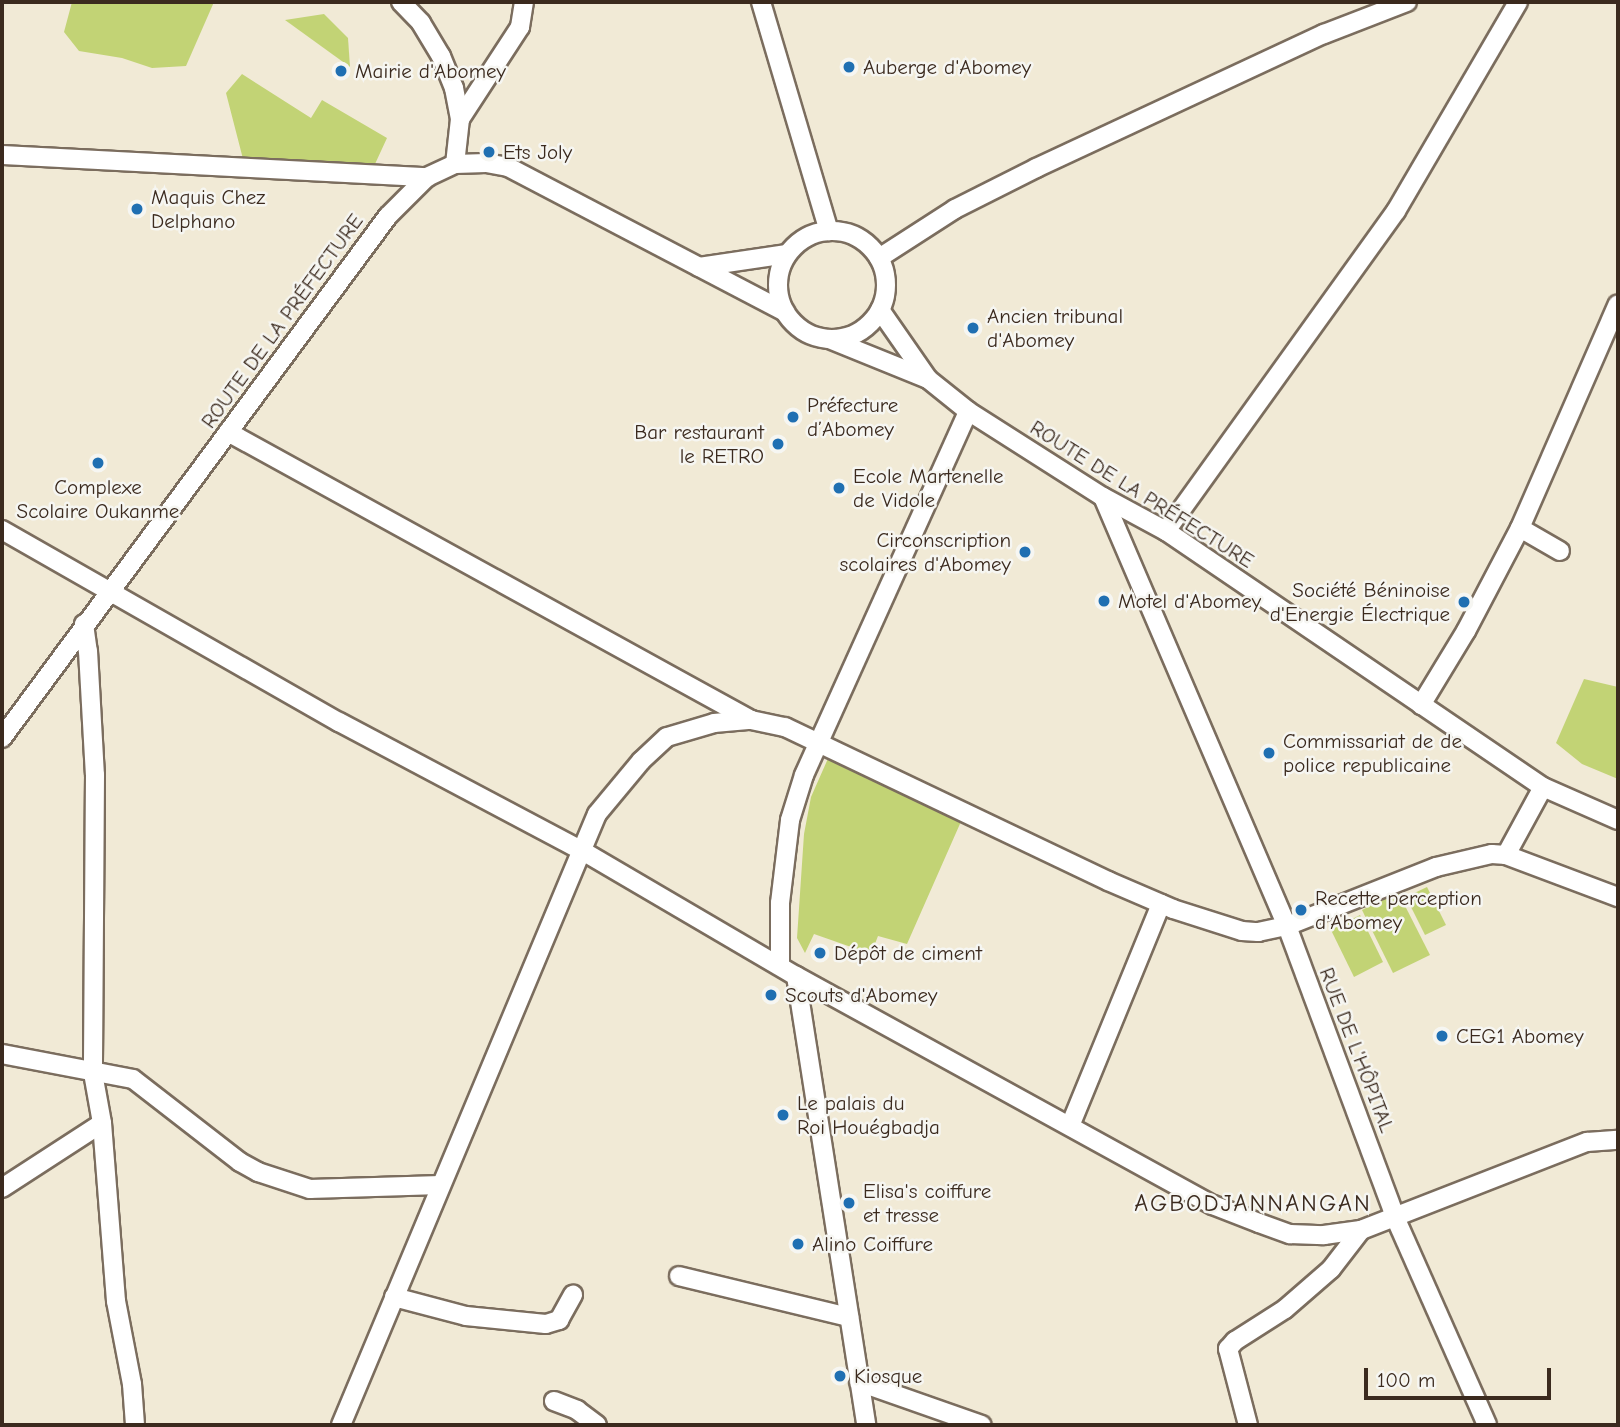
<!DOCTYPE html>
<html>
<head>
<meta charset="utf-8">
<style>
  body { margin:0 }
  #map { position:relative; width:1620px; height:1427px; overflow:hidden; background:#f1ead6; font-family:"Comic Neue",sans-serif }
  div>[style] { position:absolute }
  .green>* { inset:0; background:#c2d375 }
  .roads { filter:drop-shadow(2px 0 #7b6d5e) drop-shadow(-2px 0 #7b6d5e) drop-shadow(0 2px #7b6d5e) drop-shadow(0 -2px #7b6d5e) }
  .minor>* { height:18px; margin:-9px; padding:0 9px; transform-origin:9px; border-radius:9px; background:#fff }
  .minor>.ring { margin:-9px; padding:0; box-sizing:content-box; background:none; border:18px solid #fff; border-radius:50% }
  .dots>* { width:19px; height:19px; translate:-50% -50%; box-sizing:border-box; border:4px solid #f6f6f2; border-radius:50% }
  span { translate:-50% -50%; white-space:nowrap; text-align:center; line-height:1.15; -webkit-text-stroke:5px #f6f6f2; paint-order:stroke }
  .poi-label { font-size:21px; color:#3b2a1e }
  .left { translate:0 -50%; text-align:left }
  .right { translate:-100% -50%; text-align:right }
  .street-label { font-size:21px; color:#3b2a1e }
  .quarter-label { font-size:24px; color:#3b2a1e; letter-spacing:2px }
  .frame { position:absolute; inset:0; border:4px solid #3b2a1e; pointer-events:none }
  .scale { position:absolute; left:1364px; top:1368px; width:187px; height:32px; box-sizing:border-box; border:4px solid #3b2a1e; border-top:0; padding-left:9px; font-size:21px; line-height:24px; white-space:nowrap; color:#3b2a1e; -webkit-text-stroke:5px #f6f6f2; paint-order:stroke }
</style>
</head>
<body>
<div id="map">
  <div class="green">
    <i style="clip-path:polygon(72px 2px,214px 2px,186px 66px,152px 68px,122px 58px,79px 51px,64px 32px)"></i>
    <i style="clip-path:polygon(324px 14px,348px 38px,350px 67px,285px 20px)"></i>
    <i style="clip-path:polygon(242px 74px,311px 118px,322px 100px,387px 138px,375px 164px,243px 159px,226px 93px)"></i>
    <i style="clip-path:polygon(1584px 679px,1618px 687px,1618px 779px,1582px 764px,1556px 743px)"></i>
    <i style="clip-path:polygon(830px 754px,963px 817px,907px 944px,878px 936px,871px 954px,814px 934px,805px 953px,797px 938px,804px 834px,811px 797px)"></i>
    <i style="clip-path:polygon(1427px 887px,1446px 925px,1425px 935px,1406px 897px)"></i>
    <i style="clip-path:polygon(1398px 892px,1430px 955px,1393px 973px,1362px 910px)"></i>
    <i style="clip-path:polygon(1360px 915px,1383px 962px,1354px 977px,1331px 930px)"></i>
  </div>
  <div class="roads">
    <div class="minor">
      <i style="left:401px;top:2px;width:29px;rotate:46deg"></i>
      <i style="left:421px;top:23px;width:39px;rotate:59deg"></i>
      <i style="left:441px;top:56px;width:35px;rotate:68deg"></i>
      <i style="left:454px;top:88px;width:32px;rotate:79deg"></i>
      <i style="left:460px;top:119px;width:45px;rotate:96.3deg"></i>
      <i style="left:761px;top:2px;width:239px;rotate:73.5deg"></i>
      <i style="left:460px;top:119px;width:110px;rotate:-56.9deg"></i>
      <i style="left:520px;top:27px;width:25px;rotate:-81deg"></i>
      <i style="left:2px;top:155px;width:426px;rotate:3deg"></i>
      <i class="ring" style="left:778px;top:231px;width:90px;height:90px"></i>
      <i style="left:879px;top:258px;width:90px;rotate:-32.8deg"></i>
      <i style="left:955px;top:209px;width:91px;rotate:-26.8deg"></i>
      <i style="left:1036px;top:168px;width:318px;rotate:-25deg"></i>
      <i style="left:1324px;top:34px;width:89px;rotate:-21.1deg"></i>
      <i style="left:699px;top:267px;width:89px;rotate:-8.4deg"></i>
      <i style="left:880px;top:310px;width:84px;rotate:55.2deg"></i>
      <i style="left:829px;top:339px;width:107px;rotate:22deg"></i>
      <i style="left:928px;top:379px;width:51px;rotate:38.7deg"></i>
      <i style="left:968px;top:411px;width:160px;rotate:32.5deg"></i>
      <i style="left:1103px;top:497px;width:72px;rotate:28.4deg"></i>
      <i style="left:1166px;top:531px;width:456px;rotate:34.2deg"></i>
      <i style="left:1543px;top:787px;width:82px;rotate:23.7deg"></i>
      <i style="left:228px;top:432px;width:597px;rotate:28.84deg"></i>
      <i style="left:1103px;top:497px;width:467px;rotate:66.8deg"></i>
      <i style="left:1287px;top:926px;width:310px;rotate:69.6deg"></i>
      <i style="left:1395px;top:1217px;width:227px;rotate:66.1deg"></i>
      <i style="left:1520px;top:528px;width:46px;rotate:29.9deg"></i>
      <i style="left:2px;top:530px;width:388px;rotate:29.7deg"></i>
      <i style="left:339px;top:722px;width:274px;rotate:27.9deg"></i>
      <i style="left:581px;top:850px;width:249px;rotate:30.4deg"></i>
      <i style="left:796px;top:976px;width:476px;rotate:28.8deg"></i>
      <i style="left:1213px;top:1205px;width:49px;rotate:21.4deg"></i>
      <i style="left:1259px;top:1223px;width:33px;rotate:20deg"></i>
      <i style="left:1290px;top:1234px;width:34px;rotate:2deg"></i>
      <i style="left:1324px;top:1235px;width:37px;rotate:-8deg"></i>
      <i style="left:1361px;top:1230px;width:243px;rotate:-21.3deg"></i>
      <i style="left:1587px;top:1142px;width:31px;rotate:-4deg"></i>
      <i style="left:1166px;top:531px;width:394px;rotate:-54.3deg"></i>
      <i style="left:1396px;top:211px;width:242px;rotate:-59.7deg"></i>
      <i style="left:84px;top:624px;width:27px;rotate:82deg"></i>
      <i style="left:88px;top:651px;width:124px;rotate:86.8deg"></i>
      <i style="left:95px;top:775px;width:298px;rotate:90.4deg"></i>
      <i style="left:93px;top:1073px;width:51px;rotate:79.8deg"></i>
      <i style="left:102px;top:1123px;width:179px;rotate:85.5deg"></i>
      <i style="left:116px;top:1301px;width:85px;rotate:79.1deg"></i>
      <i style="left:132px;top:1384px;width:41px;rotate:85.8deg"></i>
      <i style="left:1421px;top:705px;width:87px;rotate:-58.7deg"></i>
      <i style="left:1466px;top:631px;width:116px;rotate:-62.3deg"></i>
      <i style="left:1520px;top:528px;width:244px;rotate:-66.4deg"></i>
      <i style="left:2px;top:738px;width:649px;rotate:-53.52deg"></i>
      <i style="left:388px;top:216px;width:55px;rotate:-45deg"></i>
      <i style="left:427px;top:177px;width:31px;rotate:-25deg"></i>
      <i style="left:455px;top:164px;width:31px;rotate:-2deg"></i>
      <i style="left:486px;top:163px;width:22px;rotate:10deg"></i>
      <i style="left:508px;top:167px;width:313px;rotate:27.6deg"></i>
      <i style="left:1506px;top:855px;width:77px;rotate:-61.4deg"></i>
      <i style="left:780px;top:965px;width:62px;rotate:-90deg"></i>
      <i style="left:780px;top:903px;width:84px;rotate:-83.1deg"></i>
      <i style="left:790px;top:820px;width:47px;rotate:-72.7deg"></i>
      <i style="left:804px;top:775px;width:399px;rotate:-65.7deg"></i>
      <i style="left:796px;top:976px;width:454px;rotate:81.1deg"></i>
      <i style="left:2px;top:1054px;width:133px;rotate:10.8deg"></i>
      <i style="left:133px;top:1079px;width:135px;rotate:37.8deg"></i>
      <i style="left:240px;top:1162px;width:21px;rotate:29deg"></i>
      <i style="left:258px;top:1172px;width:55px;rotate:18.1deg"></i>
      <i style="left:310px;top:1189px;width:130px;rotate:-1.8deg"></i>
      <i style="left:1070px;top:1126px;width:240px;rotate:-67.7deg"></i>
      <i style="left:2px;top:1188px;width:119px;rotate:-33deg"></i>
      <i style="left:679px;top:1276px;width:175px;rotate:13.6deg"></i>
      <i style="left:394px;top:1297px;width:74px;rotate:14.8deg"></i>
      <i style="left:466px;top:1316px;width:80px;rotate:5.7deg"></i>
      <i style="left:546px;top:1324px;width:14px;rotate:-17deg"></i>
      <i style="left:559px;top:1320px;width:29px;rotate:-61deg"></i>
      <i style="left:859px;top:1382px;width:130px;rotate:19.3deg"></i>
      <i style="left:554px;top:1401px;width:25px;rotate:21deg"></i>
      <i style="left:577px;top:1410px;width:25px;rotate:37deg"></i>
      <i style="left:341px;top:1425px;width:662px;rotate:-67.27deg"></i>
      <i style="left:597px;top:814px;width:69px;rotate:-50.3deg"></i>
      <i style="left:641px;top:761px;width:35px;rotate:-43deg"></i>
      <i style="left:667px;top:737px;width:49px;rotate:-16.6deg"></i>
      <i style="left:714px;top:723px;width:37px;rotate:-5deg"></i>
      <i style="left:751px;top:720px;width:35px;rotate:12deg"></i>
      <i style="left:785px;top:727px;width:358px;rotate:25.5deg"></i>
      <i style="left:1108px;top:881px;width:71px;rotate:23.3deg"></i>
      <i style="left:1173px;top:909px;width:72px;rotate:17.7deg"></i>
      <i style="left:1242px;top:931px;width:16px;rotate:4deg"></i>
      <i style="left:1258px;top:932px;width:30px;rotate:-12deg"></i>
      <i style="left:1287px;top:926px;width:160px;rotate:-21.6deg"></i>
      <i style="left:1436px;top:867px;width:57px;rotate:-13.1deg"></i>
      <i style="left:1492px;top:854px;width:14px;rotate:4deg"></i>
      <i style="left:1506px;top:855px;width:120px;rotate:20.6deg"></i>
      <i style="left:1248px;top:1425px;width:79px;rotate:-104.7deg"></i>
      <i style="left:1228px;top:1349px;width:11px;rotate:-49deg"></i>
      <i style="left:1235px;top:1341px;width:59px;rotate:-32.6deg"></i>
      <i style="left:1285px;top:1309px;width:61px;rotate:-41deg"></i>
      <i style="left:1331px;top:1269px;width:49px;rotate:-52.4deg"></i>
    </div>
  </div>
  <div class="dots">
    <i style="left:849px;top:67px;background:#1f6fb2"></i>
    <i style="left:341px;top:71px;background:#1f6fb2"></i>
    <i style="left:489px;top:152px;background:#1f6fb2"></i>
    <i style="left:137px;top:209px;background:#1f6fb2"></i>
    <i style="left:973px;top:328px;background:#1f6fb2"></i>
    <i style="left:793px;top:417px;background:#1f6fb2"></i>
    <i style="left:778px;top:444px;background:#1f6fb2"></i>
    <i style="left:98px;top:463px;background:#1f6fb2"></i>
    <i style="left:839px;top:488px;background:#1f6fb2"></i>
    <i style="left:1025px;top:552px;background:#1f6fb2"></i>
    <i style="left:1104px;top:601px;background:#1f6fb2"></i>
    <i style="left:1464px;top:602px;background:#1f6fb2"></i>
    <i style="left:1269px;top:753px;background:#1f6fb2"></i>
    <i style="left:1301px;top:910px;background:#1f6fb2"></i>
    <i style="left:820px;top:953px;background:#1f6fb2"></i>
    <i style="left:771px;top:995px;background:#1f6fb2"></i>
    <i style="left:1442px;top:1036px;background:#1f6fb2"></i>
    <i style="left:783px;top:1115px;background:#1f6fb2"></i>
    <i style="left:849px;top:1203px;background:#1f6fb2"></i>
    <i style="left:798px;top:1244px;background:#1f6fb2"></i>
    <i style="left:840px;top:1376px;background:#1f6fb2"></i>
  </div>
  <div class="poi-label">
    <span class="left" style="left:863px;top:67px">Auberge d'Abomey</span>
    <span class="left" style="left:355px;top:71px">Mairie d'Abomey</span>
    <span class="left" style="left:503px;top:152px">Ets Joly</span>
    <span class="left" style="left:151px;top:209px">Maquis Chez<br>Delphano</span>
    <span class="left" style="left:987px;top:328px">Ancien tribunal<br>d'Abomey</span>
    <span class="left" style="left:807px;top:417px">Préfecture<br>d’Abomey</span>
    <span class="right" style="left:764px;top:444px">Bar restaurant<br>le RETRO</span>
    <span class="left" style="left:853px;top:488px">Ecole Martenelle<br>de Vidole</span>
    <span style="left:98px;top:499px">Complexe<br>Scolaire Oukanme</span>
    <span class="right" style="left:1011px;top:552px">Circonscription<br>scolaires d'Abomey</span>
    <span class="right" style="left:1450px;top:602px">Société Béninoise<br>d'Energie Électrique</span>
    <span class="left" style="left:1118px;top:601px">Motel d'Abomey</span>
    <span class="left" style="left:1283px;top:753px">Commissariat de de<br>police republicaine</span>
    <span class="left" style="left:1315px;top:910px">Recette perception<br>d'Abomey</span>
    <span class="left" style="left:834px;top:953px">Dépôt de ciment</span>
    <span class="left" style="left:785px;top:995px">Scouts d'Abomey</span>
    <span class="left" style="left:1456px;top:1036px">CEG1 Abomey</span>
    <span class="left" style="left:797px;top:1115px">Le palais du<br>Roi Houégbadja</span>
    <span class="left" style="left:863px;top:1203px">Elisa's coiffure<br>et tresse</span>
    <span class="left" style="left:812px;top:1244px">Alino Coiffure</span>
    <span class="left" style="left:854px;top:1376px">Kiosque</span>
  </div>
  <div class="street-label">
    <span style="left:282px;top:321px;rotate:-54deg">ROUTE DE LA PRÉFECTURE</span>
    <span style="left:1142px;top:494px;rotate:32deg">ROUTE DE LA PRÉFECTURE</span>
    <span style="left:1357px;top:1050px;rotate:69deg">RUE DE L'HÔPITAL</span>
  </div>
  <div class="quarter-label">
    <span style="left:1253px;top:1204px">AGBODJANNANGAN</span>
  </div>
  <div class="frame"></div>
  <div class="scale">100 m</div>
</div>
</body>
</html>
